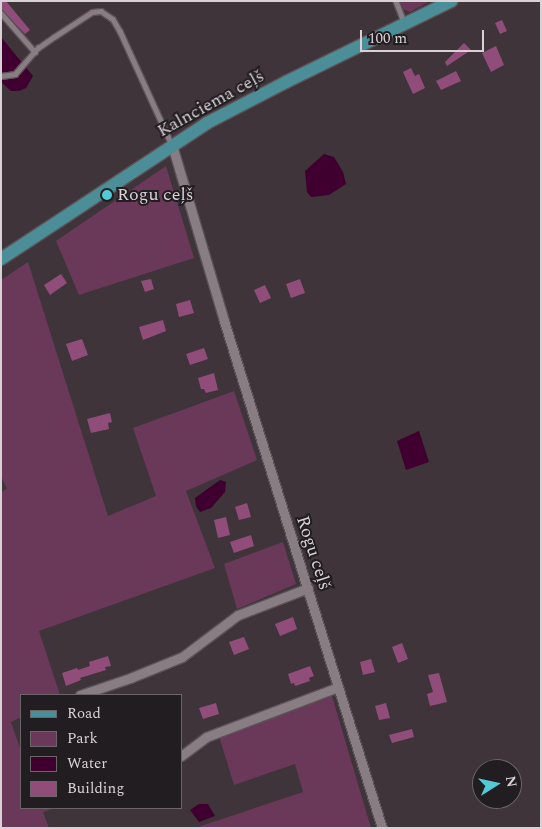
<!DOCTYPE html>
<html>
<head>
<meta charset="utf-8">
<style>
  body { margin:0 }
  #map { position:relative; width:542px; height:829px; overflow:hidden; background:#3e343a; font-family:Spectral,serif }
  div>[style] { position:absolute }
  .green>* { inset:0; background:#6a3959 }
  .water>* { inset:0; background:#3f002f }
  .building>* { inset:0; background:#914d7a }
  .roads { filter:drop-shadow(1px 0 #5b5257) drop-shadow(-1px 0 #5b5257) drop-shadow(0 1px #5b5257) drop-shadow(0 -1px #5b5257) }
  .lane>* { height:4.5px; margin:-2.25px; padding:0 2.25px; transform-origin:2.25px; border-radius:2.25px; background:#897d84 }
  .street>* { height:9px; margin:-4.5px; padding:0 4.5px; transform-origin:4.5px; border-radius:4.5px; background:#897d84 }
  .primary>* { height:12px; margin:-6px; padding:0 6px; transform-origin:6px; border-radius:6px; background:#4b8e97 }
  .dots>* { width:14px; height:14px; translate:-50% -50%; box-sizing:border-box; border:2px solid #221d20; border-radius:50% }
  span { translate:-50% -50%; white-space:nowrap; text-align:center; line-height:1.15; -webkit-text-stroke:4px #221d20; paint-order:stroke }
  .street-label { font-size:18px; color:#d8d1d5 }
  .poi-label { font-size:18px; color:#d8d1d5 }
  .left { translate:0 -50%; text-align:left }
  .frame { position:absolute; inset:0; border:2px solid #d8d1d5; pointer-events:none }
  .legend { position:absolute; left:20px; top:694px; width:162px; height:115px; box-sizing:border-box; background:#221d20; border:1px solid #6b6568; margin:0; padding:6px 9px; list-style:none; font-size:15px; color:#d8d1d5 }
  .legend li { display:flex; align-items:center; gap:10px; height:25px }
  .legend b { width:25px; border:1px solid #6b6568 }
  .north { position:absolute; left:472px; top:759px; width:50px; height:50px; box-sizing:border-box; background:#221d20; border:1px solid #6b6568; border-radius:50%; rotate:80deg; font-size:14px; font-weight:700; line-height:20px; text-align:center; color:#d8d1d5 }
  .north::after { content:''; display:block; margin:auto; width:18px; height:22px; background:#52cbd7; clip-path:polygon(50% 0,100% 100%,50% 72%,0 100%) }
  .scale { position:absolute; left:360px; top:30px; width:124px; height:22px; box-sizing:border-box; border:2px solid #d8d1d5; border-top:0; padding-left:6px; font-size:15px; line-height:18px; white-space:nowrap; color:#d8d1d5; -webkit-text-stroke:4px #221d20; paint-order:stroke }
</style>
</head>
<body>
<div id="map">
  <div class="green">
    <i style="clip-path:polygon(400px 1px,430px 1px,410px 12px,403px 9px)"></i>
    <i style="clip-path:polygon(166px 166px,194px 258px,79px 295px,56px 241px)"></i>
    <i style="clip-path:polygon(28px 262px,108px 516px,156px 496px,133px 428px,234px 391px,257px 460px,186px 491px,215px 568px,39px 631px,60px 695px,21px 695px,21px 717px,11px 722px,21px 751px,21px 808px,55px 808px,43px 812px,49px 828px,1px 828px,1px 492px,7px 489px,1px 476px,1px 280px)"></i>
    <i style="clip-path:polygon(283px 542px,296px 584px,237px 609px,224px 564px)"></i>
    <i style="clip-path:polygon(332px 696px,371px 828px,195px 828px,303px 792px,295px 764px,234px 785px,219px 736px)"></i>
  </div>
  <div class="water">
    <i style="clip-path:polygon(1px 37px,33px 76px,26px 88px,19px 91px,11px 91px,1px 82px)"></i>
    <i style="clip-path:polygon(324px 154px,334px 157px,343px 172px,346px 184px,329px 195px,311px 197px,307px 192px,305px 171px)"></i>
    <i style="clip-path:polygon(419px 431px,429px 462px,406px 470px,397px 441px)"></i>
    <i style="clip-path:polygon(220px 480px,226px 482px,225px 492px,211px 508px,200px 512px,196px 506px,195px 498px)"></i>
    <i style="clip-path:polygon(199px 804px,208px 804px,215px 816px,199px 822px,190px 810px)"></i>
  </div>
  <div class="building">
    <i style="clip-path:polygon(1px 1px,6px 1px,30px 30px,25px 34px,1px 9px)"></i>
    <i style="clip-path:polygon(502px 20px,507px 31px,500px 34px,495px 23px)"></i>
    <i style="clip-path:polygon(464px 43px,471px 50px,447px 66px,445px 62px)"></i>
    <i style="clip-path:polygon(496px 46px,504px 65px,491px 72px,482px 53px)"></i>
    <i style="clip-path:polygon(411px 68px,415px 76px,419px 74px,425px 88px,413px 94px,403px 72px)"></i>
    <i style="clip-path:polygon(456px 71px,461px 81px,441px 90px,436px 81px)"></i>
    <i style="clip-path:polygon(61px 274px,67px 283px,50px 295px,44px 285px)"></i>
    <i style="clip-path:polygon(151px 279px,154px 289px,145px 292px,141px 281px)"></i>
    <i style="clip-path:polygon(300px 279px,305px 293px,291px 298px,286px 284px)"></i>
    <i style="clip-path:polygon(265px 285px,271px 298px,260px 303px,254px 290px)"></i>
    <i style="clip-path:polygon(190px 300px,194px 313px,179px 317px,176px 304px)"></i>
    <i style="clip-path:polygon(163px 320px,166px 331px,143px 340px,139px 327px)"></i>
    <i style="clip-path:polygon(82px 339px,88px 355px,72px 361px,66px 344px)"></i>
    <i style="clip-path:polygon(204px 348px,208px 359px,190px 365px,186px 354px)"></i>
    <i style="clip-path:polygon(214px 373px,218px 390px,206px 393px,204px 389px,201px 389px,198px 378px)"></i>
    <i style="clip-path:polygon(110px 413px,112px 422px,108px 423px,109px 429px,91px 433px,87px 419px)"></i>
    <i style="clip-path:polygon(247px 503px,251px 517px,239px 520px,235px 507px)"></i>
    <i style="clip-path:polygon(226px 517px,230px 535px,218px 538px,214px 520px)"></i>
    <i style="clip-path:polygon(251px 535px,254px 546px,234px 553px,230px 542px)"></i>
    <i style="clip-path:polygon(293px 617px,297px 629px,280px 636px,275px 624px)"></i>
    <i style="clip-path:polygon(244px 637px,249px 649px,234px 655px,229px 642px)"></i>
    <i style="clip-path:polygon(402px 643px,408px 659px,398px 663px,392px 647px)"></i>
    <i style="clip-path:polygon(108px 656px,111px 666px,105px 667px,106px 670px,80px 678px,81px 680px,66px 686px,62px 673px,77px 668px,78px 670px,90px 666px,89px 662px)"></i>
    <i style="clip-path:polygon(371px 659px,375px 672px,363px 675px,360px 662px)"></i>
    <i style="clip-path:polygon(310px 666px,314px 676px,309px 678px,310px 681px,295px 686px,294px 683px,291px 684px,288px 674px)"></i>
    <i style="clip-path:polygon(439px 673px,447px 702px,430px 706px,427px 694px,433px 692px,428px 675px)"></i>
    <i style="clip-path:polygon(216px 703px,219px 714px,203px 719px,199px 708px)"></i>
    <i style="clip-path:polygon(386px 703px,390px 718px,379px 720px,375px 706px)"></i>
    <i style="clip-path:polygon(412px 729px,414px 737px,392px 743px,389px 735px)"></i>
  </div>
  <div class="roads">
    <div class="lane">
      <i style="left:396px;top:1px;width:22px;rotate:69deg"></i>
      <i style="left:1px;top:13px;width:52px;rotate:48.9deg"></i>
      <i style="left:1px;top:76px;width:14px;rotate:-8deg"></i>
      <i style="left:15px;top:74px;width:35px;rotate:-49deg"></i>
      <i style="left:38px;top:48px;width:19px;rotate:-35deg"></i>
      <i style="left:54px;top:37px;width:45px;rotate:-33.3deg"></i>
      <i style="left:92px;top:12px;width:9px;rotate:-6deg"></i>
      <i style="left:101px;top:11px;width:14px;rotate:34deg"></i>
      <i style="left:113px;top:19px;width:14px;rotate:60deg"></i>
      <i style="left:120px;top:31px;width:125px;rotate:65.5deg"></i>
    </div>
    <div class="street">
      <i style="left:172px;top:145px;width:184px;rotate:73.5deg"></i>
      <i style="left:224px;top:321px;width:531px;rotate:72.69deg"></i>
      <i style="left:80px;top:695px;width:53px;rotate:-18.8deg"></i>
      <i style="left:130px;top:678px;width:56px;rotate:-22deg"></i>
      <i style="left:182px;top:657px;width:70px;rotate:-36.9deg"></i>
      <i style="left:238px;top:615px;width:75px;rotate:-21.1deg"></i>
      <i style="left:181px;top:756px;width:31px;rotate:-37deg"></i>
      <i style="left:206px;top:737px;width:141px;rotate:-20.7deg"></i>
    </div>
    <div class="primary">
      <i style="left:1px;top:259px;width:247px;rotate:-33.4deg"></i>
      <i style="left:207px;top:123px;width:89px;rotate:-27.4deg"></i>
      <i style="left:286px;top:82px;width:184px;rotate:-26.1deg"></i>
    </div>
  </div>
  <div class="dots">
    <i style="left:107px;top:195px;background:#52cbd7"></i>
  </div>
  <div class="street-label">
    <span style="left:211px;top:104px;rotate:-29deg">Kalnciema ceļš</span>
    <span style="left:313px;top:553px;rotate:72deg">Rogu ceļš</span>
  </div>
  <div class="poi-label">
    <span class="left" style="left:117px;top:195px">Rogu ceļš</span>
  </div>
  <div class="frame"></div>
  <ul class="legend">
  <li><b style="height:6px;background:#4b8e97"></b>Road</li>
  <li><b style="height:14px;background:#6a3959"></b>Park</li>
  <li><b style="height:14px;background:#3f002f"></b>Water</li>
  <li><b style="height:14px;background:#914d7a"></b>Building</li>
  </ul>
  <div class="north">N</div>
  <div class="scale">100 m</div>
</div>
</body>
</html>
